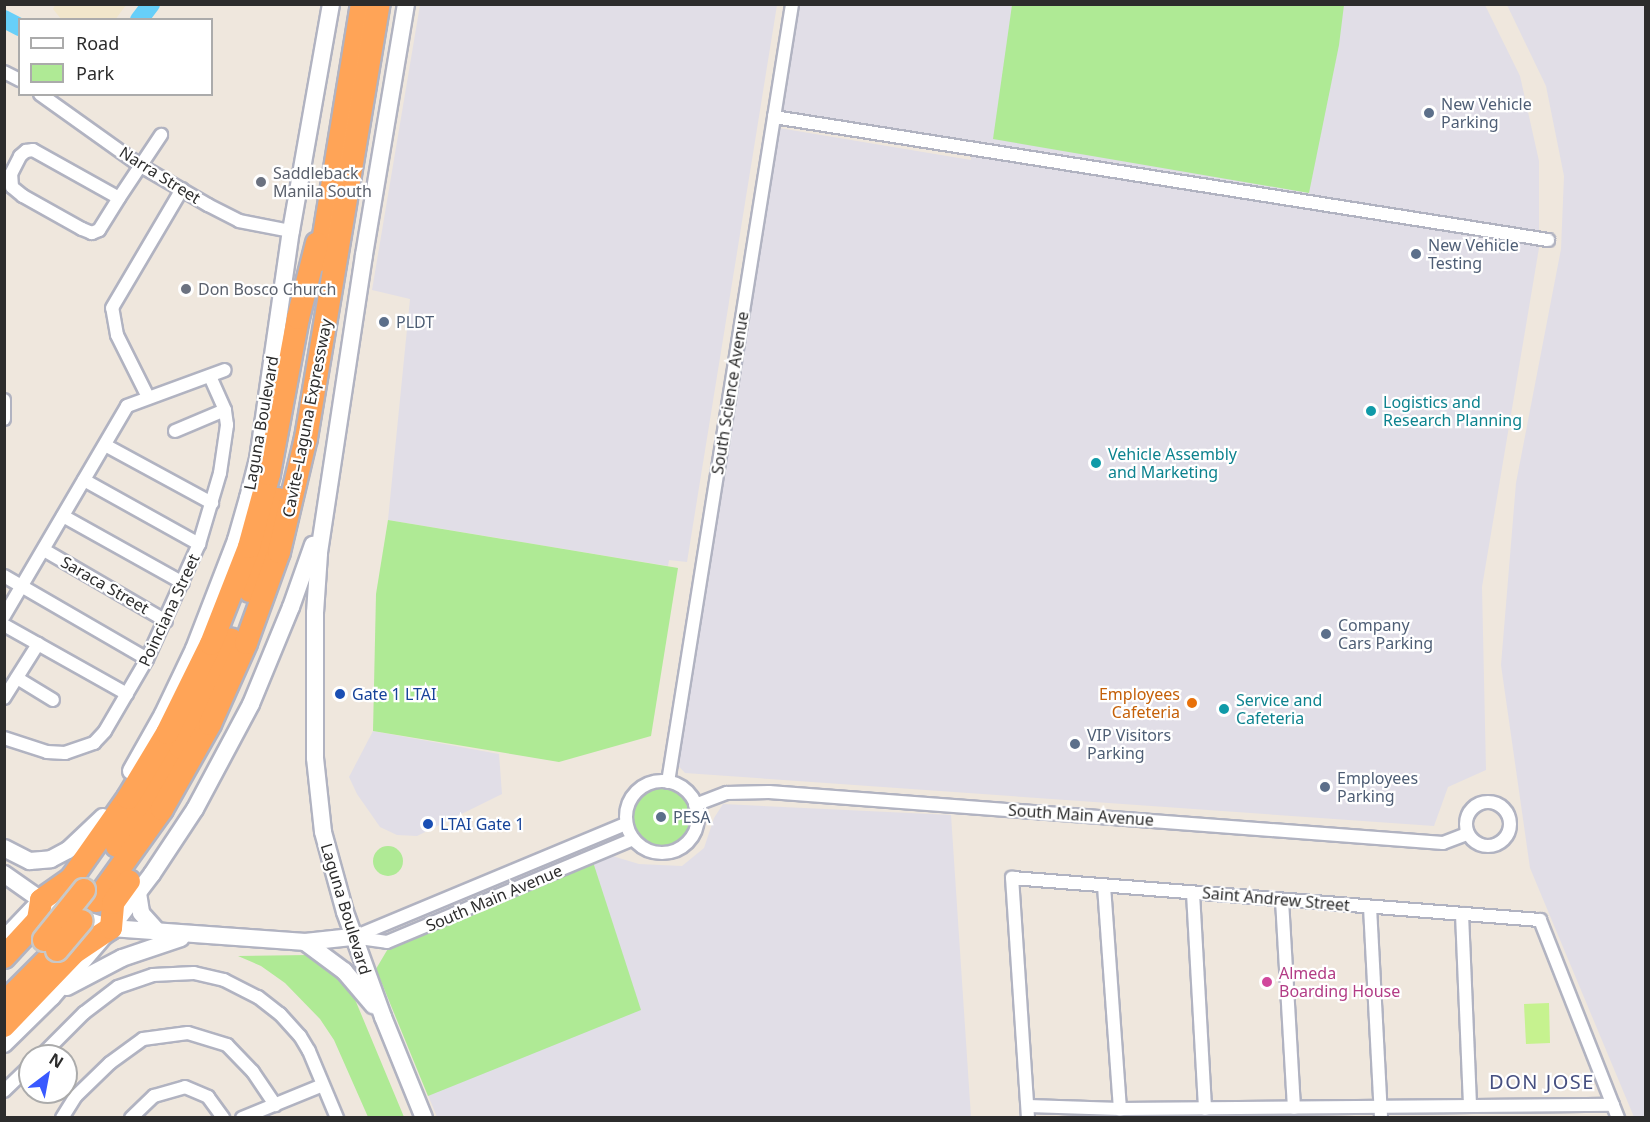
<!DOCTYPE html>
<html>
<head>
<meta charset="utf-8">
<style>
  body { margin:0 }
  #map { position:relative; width:1650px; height:1122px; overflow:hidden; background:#efe7dd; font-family:"Noto Sans",sans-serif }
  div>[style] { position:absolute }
  .industrial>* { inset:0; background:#e1dee7 }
  .education>* { inset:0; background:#f1e6cb }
  .green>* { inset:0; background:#afea95 }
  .round { border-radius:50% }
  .pitch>* { inset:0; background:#c6f28f }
  .river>* { height:18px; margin:-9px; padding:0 9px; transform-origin:9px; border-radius:9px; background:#67cff9 }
  .roads { filter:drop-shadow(2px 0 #b1b3c1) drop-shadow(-2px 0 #b1b3c1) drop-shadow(0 2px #b1b3c1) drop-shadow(0 -2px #b1b3c1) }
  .street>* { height:12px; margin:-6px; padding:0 6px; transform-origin:6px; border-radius:6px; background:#fff }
  .street>.ring { margin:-6px; padding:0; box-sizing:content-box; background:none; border:12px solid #fff; border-radius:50% }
  .secondary>* { height:16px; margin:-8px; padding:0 8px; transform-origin:8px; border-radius:8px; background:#fff }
  .highway>* { height:22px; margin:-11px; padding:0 11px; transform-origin:11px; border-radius:11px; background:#ffa457 }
  .bridges { filter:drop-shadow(2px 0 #c8c8c8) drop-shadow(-2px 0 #c8c8c8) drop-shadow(0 2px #c8c8c8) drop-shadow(0 -2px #c8c8c8) }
  .highway-bridge>* { height:22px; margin:-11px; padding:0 11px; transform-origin:11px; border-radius:11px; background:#ffa457 }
  .dots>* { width:16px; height:16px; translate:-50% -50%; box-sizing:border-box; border:3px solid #fff; border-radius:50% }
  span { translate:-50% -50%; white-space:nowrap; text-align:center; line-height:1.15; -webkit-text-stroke:4.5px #fff; paint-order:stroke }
  .service-label { font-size:16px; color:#4e5e75 }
  .left { translate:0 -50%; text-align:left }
  .worship-label { font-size:16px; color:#5b616d }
  .street-label { font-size:16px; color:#2c2c2c }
  .culture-label { font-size:16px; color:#0d838f }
  .transit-label { font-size:16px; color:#164399 }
  .food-label { font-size:16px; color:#c56008 }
  .right { translate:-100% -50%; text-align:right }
  .hotel-label { font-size:16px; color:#b23c85 }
  .quarter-label { font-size:20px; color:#475081; letter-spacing:1.5px }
  .frame { position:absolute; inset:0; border:6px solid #2c2c2c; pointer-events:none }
  .legend { position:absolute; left:18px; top:18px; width:195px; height:78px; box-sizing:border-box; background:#fff; border:2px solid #ababab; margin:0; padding:8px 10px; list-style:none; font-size:18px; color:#2c2c2c }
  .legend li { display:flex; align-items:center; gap:12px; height:30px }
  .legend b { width:30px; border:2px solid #ababab }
  .north { position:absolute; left:18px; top:1044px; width:60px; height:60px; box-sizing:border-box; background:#fff; border:2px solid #ababab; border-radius:50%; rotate:32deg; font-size:16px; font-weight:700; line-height:24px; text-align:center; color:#2c2c2c }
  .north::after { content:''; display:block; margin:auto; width:21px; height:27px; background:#3959ff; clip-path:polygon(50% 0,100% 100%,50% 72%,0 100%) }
</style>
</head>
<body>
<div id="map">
  <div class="industrial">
    <i style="clip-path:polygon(420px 5px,777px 5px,687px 562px,669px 560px,668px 566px,388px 520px,410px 299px,372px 290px)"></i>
    <i style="clip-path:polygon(797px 5px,1485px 5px,1520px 76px,1539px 161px,1539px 248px,1482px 587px,1486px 770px,1448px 787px,1434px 826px,685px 773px,671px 758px,779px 128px,971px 160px,971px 144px,780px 110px)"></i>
    <i style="clip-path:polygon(1507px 5px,1645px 5px,1645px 1117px,1634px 1117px,1530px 868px,1501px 665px,1516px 483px,1561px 249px,1564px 176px,1546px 86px)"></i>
    <i style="clip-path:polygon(373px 731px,499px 754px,502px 794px,417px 836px,397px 835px,380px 827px,357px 794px,349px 777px)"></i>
    <i style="clip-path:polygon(723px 804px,951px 815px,971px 1117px,437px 1117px,376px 969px,389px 947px,609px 855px,639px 864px,682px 866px,704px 848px,714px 818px)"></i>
  </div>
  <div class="education">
    <i style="clip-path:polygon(55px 5px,55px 4px,126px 5px,115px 20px,61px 19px,53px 9px)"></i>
  </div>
  <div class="green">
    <i style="clip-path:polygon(1012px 5px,1344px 5px,1339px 45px,1309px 193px,993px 139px)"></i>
    <i style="clip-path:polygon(388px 520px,678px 568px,651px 736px,559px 762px,373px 731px,376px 594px)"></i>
    <i class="round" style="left:632px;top:787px;width:60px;height:60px"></i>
    <i class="round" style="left:373px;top:846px;width:30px;height:30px"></i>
    <i style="clip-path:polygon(593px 862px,641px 1010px,428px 1096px,376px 969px,389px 947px)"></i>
    <i style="clip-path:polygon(308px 955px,322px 960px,349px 985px,404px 1117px,368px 1117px,334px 1040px,320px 1019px,285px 983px,261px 966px,238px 956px)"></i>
  </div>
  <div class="pitch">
    <i style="clip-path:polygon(1549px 1003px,1550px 1043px,1526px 1044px,1524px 1004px)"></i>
  </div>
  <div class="river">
    <i style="left:4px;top:19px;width:18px;rotate:27deg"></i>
    <i style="left:139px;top:20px;width:20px;rotate:-53deg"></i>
  </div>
  <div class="roads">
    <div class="street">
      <i style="left:4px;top:72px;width:18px;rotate:27deg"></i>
      <i style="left:40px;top:94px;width:124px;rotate:35.5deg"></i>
      <i style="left:141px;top:166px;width:78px;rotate:30.2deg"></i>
      <i style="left:208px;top:205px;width:35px;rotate:27deg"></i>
      <i style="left:239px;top:221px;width:53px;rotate:10.9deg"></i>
      <i style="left:774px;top:117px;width:784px;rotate:9.03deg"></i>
      <i style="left:33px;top:150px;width:98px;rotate:29.2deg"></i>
      <i style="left:119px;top:198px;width:38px;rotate:122deg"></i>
      <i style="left:99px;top:230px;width:8px;rotate:157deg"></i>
      <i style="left:92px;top:233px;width:11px;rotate:-158deg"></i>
      <i style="left:82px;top:229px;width:68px;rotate:-150.8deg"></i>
      <i style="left:23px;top:196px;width:14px;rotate:-141deg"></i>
      <i style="left:12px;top:187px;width:13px;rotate:-94deg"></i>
      <i style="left:11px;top:174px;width:20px;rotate:-63deg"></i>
      <i style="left:20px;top:156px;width:8px;rotate:-40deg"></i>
      <i style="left:26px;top:151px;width:7px;rotate:-8deg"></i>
      <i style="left:119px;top:198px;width:76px;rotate:-56.3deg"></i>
      <i style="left:148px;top:397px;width:69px;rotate:-116.6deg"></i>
      <i style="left:117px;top:335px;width:27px;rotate:-100deg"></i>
      <i style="left:112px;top:308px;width:138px;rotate:-59.5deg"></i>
      <i style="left:4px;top:400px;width:19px;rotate:90deg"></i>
      <i style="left:175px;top:431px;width:54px;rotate:-22.8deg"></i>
      <i style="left:105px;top:445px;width:122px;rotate:28.5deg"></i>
      <i style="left:84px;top:480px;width:132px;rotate:29.1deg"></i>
      <i style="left:63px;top:516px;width:137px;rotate:29.2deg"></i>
      <i style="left:44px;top:550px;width:141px;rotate:30.2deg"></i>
      <i style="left:4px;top:576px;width:165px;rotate:30.1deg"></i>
      <i style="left:4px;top:616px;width:243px;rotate:-59.6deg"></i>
      <i style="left:127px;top:406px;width:104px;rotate:-20.2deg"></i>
      <i style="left:4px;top:625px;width:141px;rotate:29.3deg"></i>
      <i style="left:17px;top:678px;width:42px;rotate:31.4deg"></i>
      <i style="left:4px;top:698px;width:64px;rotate:-57.8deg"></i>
      <i style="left:4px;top:738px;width:45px;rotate:18deg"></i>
      <i style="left:47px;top:752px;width:18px;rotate:3deg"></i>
      <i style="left:65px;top:753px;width:31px;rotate:-19deg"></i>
      <i style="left:94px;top:743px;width:16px;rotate:-47deg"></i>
      <i style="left:105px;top:731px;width:83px;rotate:-59.7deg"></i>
      <i style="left:147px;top:659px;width:126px;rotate:-65.7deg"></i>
      <i style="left:199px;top:544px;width:74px;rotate:-73.5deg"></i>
      <i style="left:220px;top:473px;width:49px;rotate:-81.7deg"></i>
      <i style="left:227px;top:425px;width:15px;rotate:-98deg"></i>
      <i style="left:225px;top:410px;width:37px;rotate:-114deg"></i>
      <i class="ring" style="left:626px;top:781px;width:60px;height:60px"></i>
      <i style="left:668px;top:782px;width:788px;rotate:-80.94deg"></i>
      <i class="ring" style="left:1466px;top:802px;width:32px;height:32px"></i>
      <i style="left:695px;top:805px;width:34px;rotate:-21deg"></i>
      <i style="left:727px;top:793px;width:42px;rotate:-1.4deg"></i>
      <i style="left:769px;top:792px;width:676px;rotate:4.33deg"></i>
      <i style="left:1443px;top:843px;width:25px;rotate:-21deg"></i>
      <i style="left:1104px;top:886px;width:224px;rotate:85.9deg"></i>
      <i style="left:1193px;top:893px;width:216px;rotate:86.8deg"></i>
      <i style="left:1282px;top:900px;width:208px;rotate:86.7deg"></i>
      <i style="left:1370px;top:907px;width:211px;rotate:87deg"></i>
      <i style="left:1462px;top:914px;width:192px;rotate:87.6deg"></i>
      <i style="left:352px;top:937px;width:35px;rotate:8deg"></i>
      <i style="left:387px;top:942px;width:267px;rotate:-22.7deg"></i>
      <i style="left:354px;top:937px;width:295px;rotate:-22.6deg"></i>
      <i style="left:41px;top:1056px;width:61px;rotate:-45deg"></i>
      <i style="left:84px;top:1013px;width:43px;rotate:-37.4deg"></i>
      <i style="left:118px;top:987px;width:37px;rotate:-19deg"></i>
      <i style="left:153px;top:975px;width:41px;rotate:-2.8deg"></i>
      <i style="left:194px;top:973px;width:31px;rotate:13deg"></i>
      <i style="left:224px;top:980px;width:38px;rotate:27deg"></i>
      <i style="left:258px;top:997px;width:28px;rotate:38deg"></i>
      <i style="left:280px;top:1014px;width:30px;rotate:48deg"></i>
      <i style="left:300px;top:1036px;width:17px;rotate:59deg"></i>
      <i style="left:309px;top:1051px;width:73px;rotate:67.3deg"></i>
      <i style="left:4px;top:1091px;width:36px;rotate:-44deg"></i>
      <i style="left:1028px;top:1106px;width:92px;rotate:1.9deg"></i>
      <i style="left:1120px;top:1109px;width:493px;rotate:-0.5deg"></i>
      <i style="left:62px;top:1118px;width:26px;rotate:-58deg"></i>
      <i style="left:76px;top:1096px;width:47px;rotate:-44.1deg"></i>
      <i style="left:110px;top:1063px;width:41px;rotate:-36deg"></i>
      <i style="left:143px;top:1039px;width:45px;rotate:-7.6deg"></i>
      <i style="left:188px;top:1033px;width:41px;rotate:17.1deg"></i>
      <i style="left:227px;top:1045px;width:37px;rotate:46deg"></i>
      <i style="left:253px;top:1072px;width:40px;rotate:56deg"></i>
      <i style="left:131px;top:1118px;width:32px;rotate:-44deg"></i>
      <i style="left:154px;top:1096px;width:32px;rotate:-16deg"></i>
      <i style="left:185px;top:1087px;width:25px;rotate:23deg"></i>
      <i style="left:208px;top:1097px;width:26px;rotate:54deg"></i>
      <i style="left:242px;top:1118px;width:87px;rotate:-22.2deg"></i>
      <i style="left:1028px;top:1118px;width:241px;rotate:-93.8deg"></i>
      <i style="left:1012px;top:878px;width:530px;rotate:4.55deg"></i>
      <i style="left:1540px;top:920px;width:213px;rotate:68.5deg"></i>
    </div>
    <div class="secondary">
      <i style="left:406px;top:4px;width:254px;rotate:99.5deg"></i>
      <i style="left:364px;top:255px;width:302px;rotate:98.6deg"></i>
      <i style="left:319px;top:554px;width:59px;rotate:93.9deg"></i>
      <i style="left:315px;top:613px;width:145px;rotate:90deg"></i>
      <i style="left:315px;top:758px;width:74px;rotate:83.8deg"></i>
      <i style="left:323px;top:832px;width:83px;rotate:74.6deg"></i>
      <i style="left:345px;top:912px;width:112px;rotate:70.1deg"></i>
      <i style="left:383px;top:1017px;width:109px;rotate:67.9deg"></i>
      <i style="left:131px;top:771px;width:65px;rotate:-60.7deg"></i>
      <i style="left:163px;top:714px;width:72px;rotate:-64.5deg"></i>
      <i style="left:194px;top:649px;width:117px;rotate:-68.9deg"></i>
      <i style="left:236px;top:540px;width:44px;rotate:-74.1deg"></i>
      <i style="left:248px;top:498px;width:40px;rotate:-75.6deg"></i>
      <i style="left:258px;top:459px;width:230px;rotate:-81.8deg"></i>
      <i style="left:291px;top:231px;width:230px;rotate:-80deg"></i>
      <i style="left:4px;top:848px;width:29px;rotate:27deg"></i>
      <i style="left:30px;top:861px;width:21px;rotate:-5deg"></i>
      <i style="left:51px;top:859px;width:19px;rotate:-28deg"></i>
      <i style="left:68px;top:850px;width:48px;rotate:-43.3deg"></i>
      <i style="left:4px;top:874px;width:45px;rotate:35.1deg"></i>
      <i style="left:41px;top:900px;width:37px;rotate:26deg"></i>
      <i style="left:74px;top:916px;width:39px;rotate:18deg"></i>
      <i style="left:111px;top:928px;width:195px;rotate:4.1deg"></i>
      <i style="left:305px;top:942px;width:47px;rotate:-6.1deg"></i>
      <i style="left:138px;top:893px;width:20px;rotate:81deg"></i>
      <i style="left:141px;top:913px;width:28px;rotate:48deg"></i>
      <i style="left:4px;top:939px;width:57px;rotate:-46.4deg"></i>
      <i style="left:305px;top:942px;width:49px;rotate:36.6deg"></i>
      <i style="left:344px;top:971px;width:45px;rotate:49.5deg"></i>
      <i style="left:67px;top:987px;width:62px;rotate:-27.8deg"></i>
      <i style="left:122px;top:958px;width:62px;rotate:-18.7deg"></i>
      <i style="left:4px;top:1044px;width:67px;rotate:-44.4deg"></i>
      <i style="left:52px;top:997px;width:91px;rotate:-49.5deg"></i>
      <i style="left:111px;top:928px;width:68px;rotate:-52.8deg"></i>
      <i style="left:152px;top:874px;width:78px;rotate:-56.5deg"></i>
      <i style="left:195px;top:809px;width:119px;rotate:-61.9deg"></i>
      <i style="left:251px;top:704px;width:105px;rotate:-67.6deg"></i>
      <i style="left:291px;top:607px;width:66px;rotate:-70.5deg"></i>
    </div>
    <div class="highway">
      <i style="left:320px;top:260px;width:259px;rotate:-80.7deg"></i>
      <i style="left:250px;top:591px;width:96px;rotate:-73.6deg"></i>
      <i style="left:117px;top:846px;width:117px;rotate:-57.5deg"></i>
      <i style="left:180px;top:747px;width:119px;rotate:-64.7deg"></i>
      <i style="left:96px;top:901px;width:113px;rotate:-54.3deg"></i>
      <i style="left:162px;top:809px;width:98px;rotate:-60.5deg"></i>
      <i style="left:210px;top:724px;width:89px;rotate:-66deg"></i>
      <i style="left:246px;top:643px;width:97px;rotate:-70.1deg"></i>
      <i style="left:279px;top:552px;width:117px;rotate:-76.7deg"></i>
      <i style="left:306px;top:438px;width:440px;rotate:-80.5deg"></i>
      <i style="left:4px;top:957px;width:50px;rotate:-47.4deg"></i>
      <i style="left:38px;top:920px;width:20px;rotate:-81deg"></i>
      <i style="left:41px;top:900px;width:37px;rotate:-35deg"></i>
      <i style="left:71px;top:879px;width:99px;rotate:-54.9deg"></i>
      <i style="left:128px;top:798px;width:76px;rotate:-59deg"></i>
      <i style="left:167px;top:733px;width:99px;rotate:-63.7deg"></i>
      <i style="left:211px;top:644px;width:104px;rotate:-68.6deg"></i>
      <i style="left:249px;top:547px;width:76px;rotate:-74.7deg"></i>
      <i style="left:269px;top:474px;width:159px;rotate:-79.5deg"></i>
      <i style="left:298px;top:318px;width:77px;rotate:-75.8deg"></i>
      <i style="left:4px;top:1003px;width:75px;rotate:-45deg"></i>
      <i style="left:4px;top:1026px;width:103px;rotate:-46.2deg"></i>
      <i style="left:75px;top:952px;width:43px;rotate:-33.7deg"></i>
      <i style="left:111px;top:928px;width:25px;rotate:-85deg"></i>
      <i style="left:113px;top:903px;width:27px;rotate:-54deg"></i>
    </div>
  </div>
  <div class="bridges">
    <div class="highway-bridge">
      <i style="left:44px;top:940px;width:64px;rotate:-51.3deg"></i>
      <i style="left:57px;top:950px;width:38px;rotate:-50deg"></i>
    </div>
  </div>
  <div class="dots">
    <i style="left:1429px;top:113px;background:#5c6f8a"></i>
    <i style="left:261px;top:182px;background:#6b7280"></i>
    <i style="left:1416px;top:254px;background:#5c6f8a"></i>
    <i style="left:186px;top:289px;background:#6b7280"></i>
    <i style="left:384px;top:322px;background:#5c6f8a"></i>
    <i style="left:1371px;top:411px;background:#0f9aa8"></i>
    <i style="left:1096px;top:463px;background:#0f9aa8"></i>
    <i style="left:1326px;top:634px;background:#5c6f8a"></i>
    <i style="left:340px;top:694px;background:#1a4fb4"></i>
    <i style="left:1192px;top:703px;background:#e8710a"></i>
    <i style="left:1224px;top:709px;background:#0f9aa8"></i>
    <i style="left:1075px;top:744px;background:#5c6f8a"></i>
    <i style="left:1325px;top:787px;background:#5c6f8a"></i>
    <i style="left:661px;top:817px;background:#5c6f8a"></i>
    <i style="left:428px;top:824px;background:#1a4fb4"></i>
    <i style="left:1267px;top:982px;background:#d1479c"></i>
  </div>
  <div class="service-label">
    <span class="left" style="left:1441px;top:113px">New Vehicle<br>Parking</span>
    <span class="left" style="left:1428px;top:254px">New Vehicle<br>Testing</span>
    <span class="left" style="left:396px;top:322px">PLDT</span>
    <span class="left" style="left:1338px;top:634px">Company<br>Cars Parking</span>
    <span class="left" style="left:1087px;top:744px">VIP Visitors<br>Parking</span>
    <span class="left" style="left:1337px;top:787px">Employees<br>Parking</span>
    <span class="left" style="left:673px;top:817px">PESA</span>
  </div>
  <div class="worship-label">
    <span class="left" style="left:273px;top:182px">Saddleback<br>Manila South</span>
    <span class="left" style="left:198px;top:289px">Don Bosco Church</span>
  </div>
  <div class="street-label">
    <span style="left:160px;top:175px;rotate:32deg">Narra Street</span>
    <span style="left:730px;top:393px;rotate:-81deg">South Science Avenue</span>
    <span style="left:307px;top:418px;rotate:-79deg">Cavite–Laguna Expressway</span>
    <span style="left:261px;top:423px;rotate:-80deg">Laguna Boulevard</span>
    <span style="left:105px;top:585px;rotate:30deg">Saraca Street</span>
    <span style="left:169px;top:610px;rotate:-65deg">Poinciana Street</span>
    <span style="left:1081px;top:815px;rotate:4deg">South Main Avenue</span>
    <span style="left:494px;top:898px;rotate:-23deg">South Main Avenue</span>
    <span style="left:1276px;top:899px;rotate:5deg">Saint Andrew Street</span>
    <span style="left:346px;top:909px;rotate:73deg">Laguna Boulevard</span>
  </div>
  <div class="culture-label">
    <span class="left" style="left:1383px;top:411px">Logistics and<br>Research Planning</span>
    <span class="left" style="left:1108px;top:463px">Vehicle Assembly<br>and Marketing</span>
    <span class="left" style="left:1236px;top:709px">Service and<br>Cafeteria</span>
  </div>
  <div class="transit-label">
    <span class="left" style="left:352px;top:694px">Gate 1 LTAI</span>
    <span class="left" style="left:440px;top:824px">LTAI Gate 1</span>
  </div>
  <div class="food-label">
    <span class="right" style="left:1180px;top:703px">Employees<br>Cafeteria</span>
  </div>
  <div class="hotel-label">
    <span class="left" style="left:1279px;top:982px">Almeda<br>Boarding House</span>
  </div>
  <div class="quarter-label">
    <span style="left:1542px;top:1081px">DON JOSE</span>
  </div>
  <div class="frame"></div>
  <ul class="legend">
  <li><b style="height:8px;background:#fff"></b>Road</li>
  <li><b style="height:16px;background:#afea95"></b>Park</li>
  </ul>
  <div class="north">N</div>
</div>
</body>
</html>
